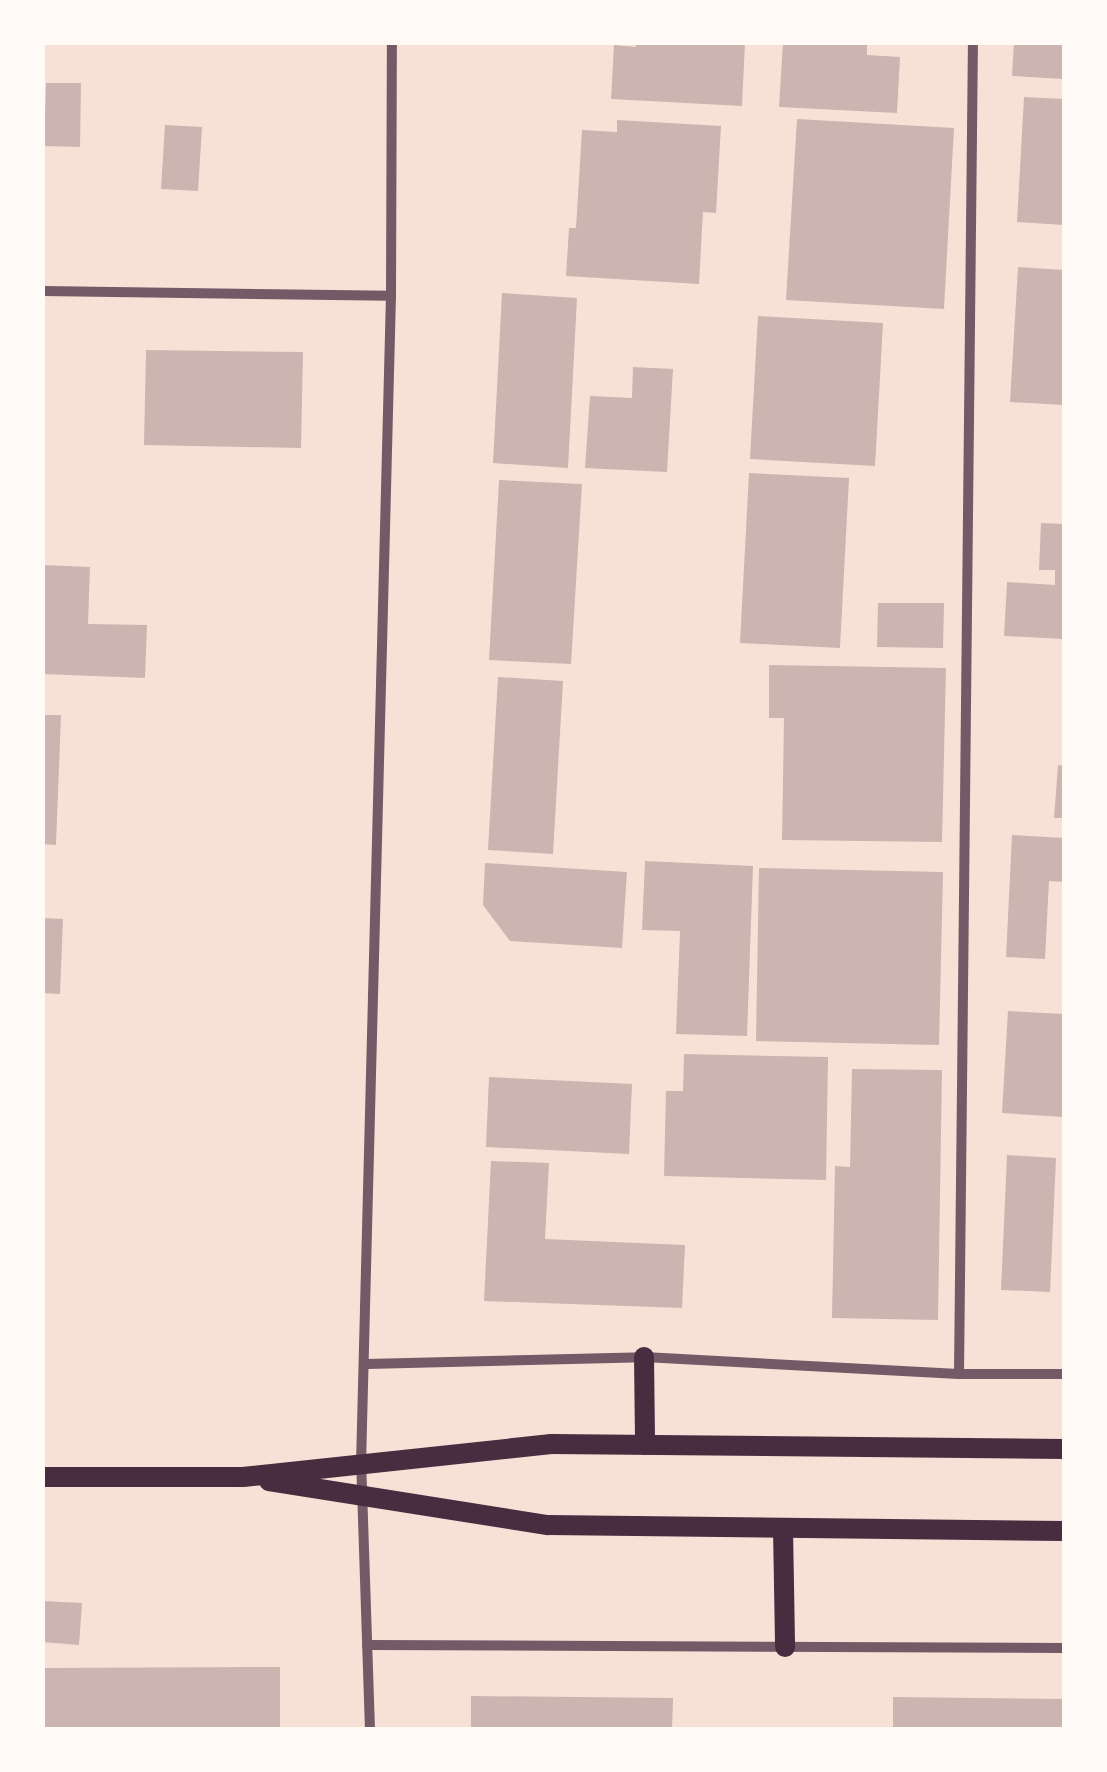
<!DOCTYPE html>
<html>
<head>
<meta charset="utf-8">
<style>
  body { margin:0 }
  #map { position:relative; width:1107px; height:1772px; overflow:hidden; background:#f7e1d7; font-family:Roboto,sans-serif }
  div>[style] { position:absolute }
  .building>* { inset:0; background:#ccb4b1 }
  .minor>* { height:10px; margin:-5px; padding:0 5px; transform-origin:5px; border-radius:5px; background:#755966 }
  .secondary>* { height:20px; margin:-10px; padding:0 10px; transform-origin:10px; border-radius:10px; background:#4a2c40 }
  span { translate:-50% -50%; white-space:nowrap; text-align:center; line-height:1.15; -webkit-text-stroke:8px #fffaf5; paint-order:stroke }
  .frame { position:absolute; inset:0; border:45px solid #fffaf5; pointer-events:none }
</style>
</head>
<body>
<div id="map">
  <div class="building">
    <i style="clip-path:polygon(636px 42px,745px 42px,742px 106px,611px 99px,614px 45px,636px 47px)"></i>
    <i style="clip-path:polygon(783px 42px,867px 42px,867px 55px,900px 57px,897px 113px,779px 107px)"></i>
    <i style="clip-path:polygon(1014px 42px,1064px 42px,1064px 79px,1012px 76px)"></i>
    <i style="clip-path:polygon(46px 83px,81px 83px,80px 147px,44px 146px)"></i>
    <i style="clip-path:polygon(1024px 97px,1064px 99px,1064px 225px,1017px 222px)"></i>
    <i style="clip-path:polygon(797px 119px,954px 128px,944px 309px,786px 300px)"></i>
    <i style="clip-path:polygon(617px 120px,721px 126px,716px 213px,703px 212px,699px 284px,566px 276px,569px 228px,576px 228px,582px 130px,617px 132px)"></i>
    <i style="clip-path:polygon(165px 125px,202px 127px,198px 191px,161px 189px)"></i>
    <i style="clip-path:polygon(1018px 267px,1064px 270px,1064px 405px,1010px 402px)"></i>
    <i style="clip-path:polygon(502px 293px,577px 298px,568px 468px,493px 463px)"></i>
    <i style="clip-path:polygon(758px 316px,883px 323px,875px 466px,750px 459px)"></i>
    <i style="clip-path:polygon(146px 350px,303px 352px,301px 448px,144px 445px)"></i>
    <i style="clip-path:polygon(633px 367px,673px 369px,667px 472px,585px 468px,590px 396px,632px 398px)"></i>
    <i style="clip-path:polygon(749px 473px,849px 478px,840px 648px,740px 643px)"></i>
    <i style="clip-path:polygon(499px 480px,582px 484px,571px 664px,489px 660px)"></i>
    <i style="clip-path:polygon(1041px 523px,1064px 524px,1064px 639px,1004px 636px,1007px 582px,1055px 585px,1055px 570px,1039px 570px)"></i>
    <i style="clip-path:polygon(42px 565px,90px 567px,88px 624px,147px 625px,145px 678px,42px 674px)"></i>
    <i style="clip-path:polygon(878px 603px,944px 603px,943px 648px,877px 647px)"></i>
    <i style="clip-path:polygon(769px 665px,946px 668px,942px 842px,782px 840px,784px 718px,769px 718px)"></i>
    <i style="clip-path:polygon(498px 677px,563px 681px,553px 854px,488px 850px)"></i>
    <i style="clip-path:polygon(42px 715px,61px 715px,56px 845px,42px 844px)"></i>
    <i style="clip-path:polygon(1058px 765px,1064px 766px,1064px 818px,1054px 818px)"></i>
    <i style="clip-path:polygon(1012px 835px,1064px 838px,1064px 882px,1049px 881px,1045px 959px,1006px 957px)"></i>
    <i style="clip-path:polygon(645px 861px,753px 866px,747px 1036px,676px 1034px,680px 931px,642px 930px)"></i>
    <i style="clip-path:polygon(485px 863px,627px 872px,622px 948px,510px 941px,483px 905px)"></i>
    <i style="clip-path:polygon(759px 868px,943px 872px,939px 1045px,756px 1041px)"></i>
    <i style="clip-path:polygon(42px 918px,63px 919px,60px 994px,42px 993px)"></i>
    <i style="clip-path:polygon(1008px 1011px,1064px 1014px,1064px 1117px,1002px 1113px)"></i>
    <i style="clip-path:polygon(684px 1054px,828px 1057px,826px 1180px,664px 1176px,666px 1091px,683px 1091px)"></i>
    <i style="clip-path:polygon(852px 1069px,942px 1070px,938px 1320px,832px 1318px,835px 1166px,850px 1167px)"></i>
    <i style="clip-path:polygon(489px 1077px,632px 1084px,629px 1154px,486px 1147px)"></i>
    <i style="clip-path:polygon(1007px 1155px,1056px 1158px,1050px 1292px,1001px 1290px)"></i>
    <i style="clip-path:polygon(491px 1161px,549px 1163px,545px 1239px,685px 1245px,682px 1308px,484px 1301px)"></i>
    <i style="clip-path:polygon(42px 1601px,82px 1603px,79px 1645px,42px 1642px)"></i>
    <i style="clip-path:polygon(280px 1667px,280px 1730px,42px 1730px,42px 1668px)"></i>
    <i style="clip-path:polygon(471px 1696px,673px 1698px,672px 1730px,471px 1730px)"></i>
    <i style="clip-path:polygon(893px 1697px,1064px 1699px,1064px 1730px,893px 1730px)"></i>
  </div>
  <div class="minor">
    <i style="left:42px;top:291px;width:349px;rotate:0.8deg"></i>
    <i style="left:367px;top:1364px;width:277px;rotate:-1.4deg"></i>
    <i style="left:644px;top:1357px;width:315px;rotate:3.1deg"></i>
    <i style="left:959px;top:1374px;width:105px"></i>
    <i style="left:959px;top:1374px;width:1332px;rotate:-89.4deg"></i>
    <i style="left:367px;top:1645px;width:697px;rotate:0.25deg"></i>
    <i style="left:370px;top:1730px;width:266px;rotate:-91.9deg"></i>
    <i style="left:361px;top:1464px;width:1168px;rotate:-88.53deg"></i>
    <i style="left:391px;top:296px;width:254px;rotate:-89.8deg"></i>
  </div>
  <div class="secondary">
    <i style="left:644px;top:1357px;width:88px;rotate:89.3deg"></i>
    <i style="left:42px;top:1477px;width:201px"></i>
    <i style="left:243px;top:1477px;width:310px;rotate:-6.1deg"></i>
    <i style="left:551px;top:1444px;width:513px;rotate:0.56deg"></i>
    <i style="left:269px;top:1481px;width:282px;rotate:9deg"></i>
    <i style="left:548px;top:1525px;width:516px;rotate:0.67deg"></i>
    <i style="left:783px;top:1528px;width:119px;rotate:89deg"></i>
  </div>
  <div class="frame"></div>
</div>
</body>
</html>
